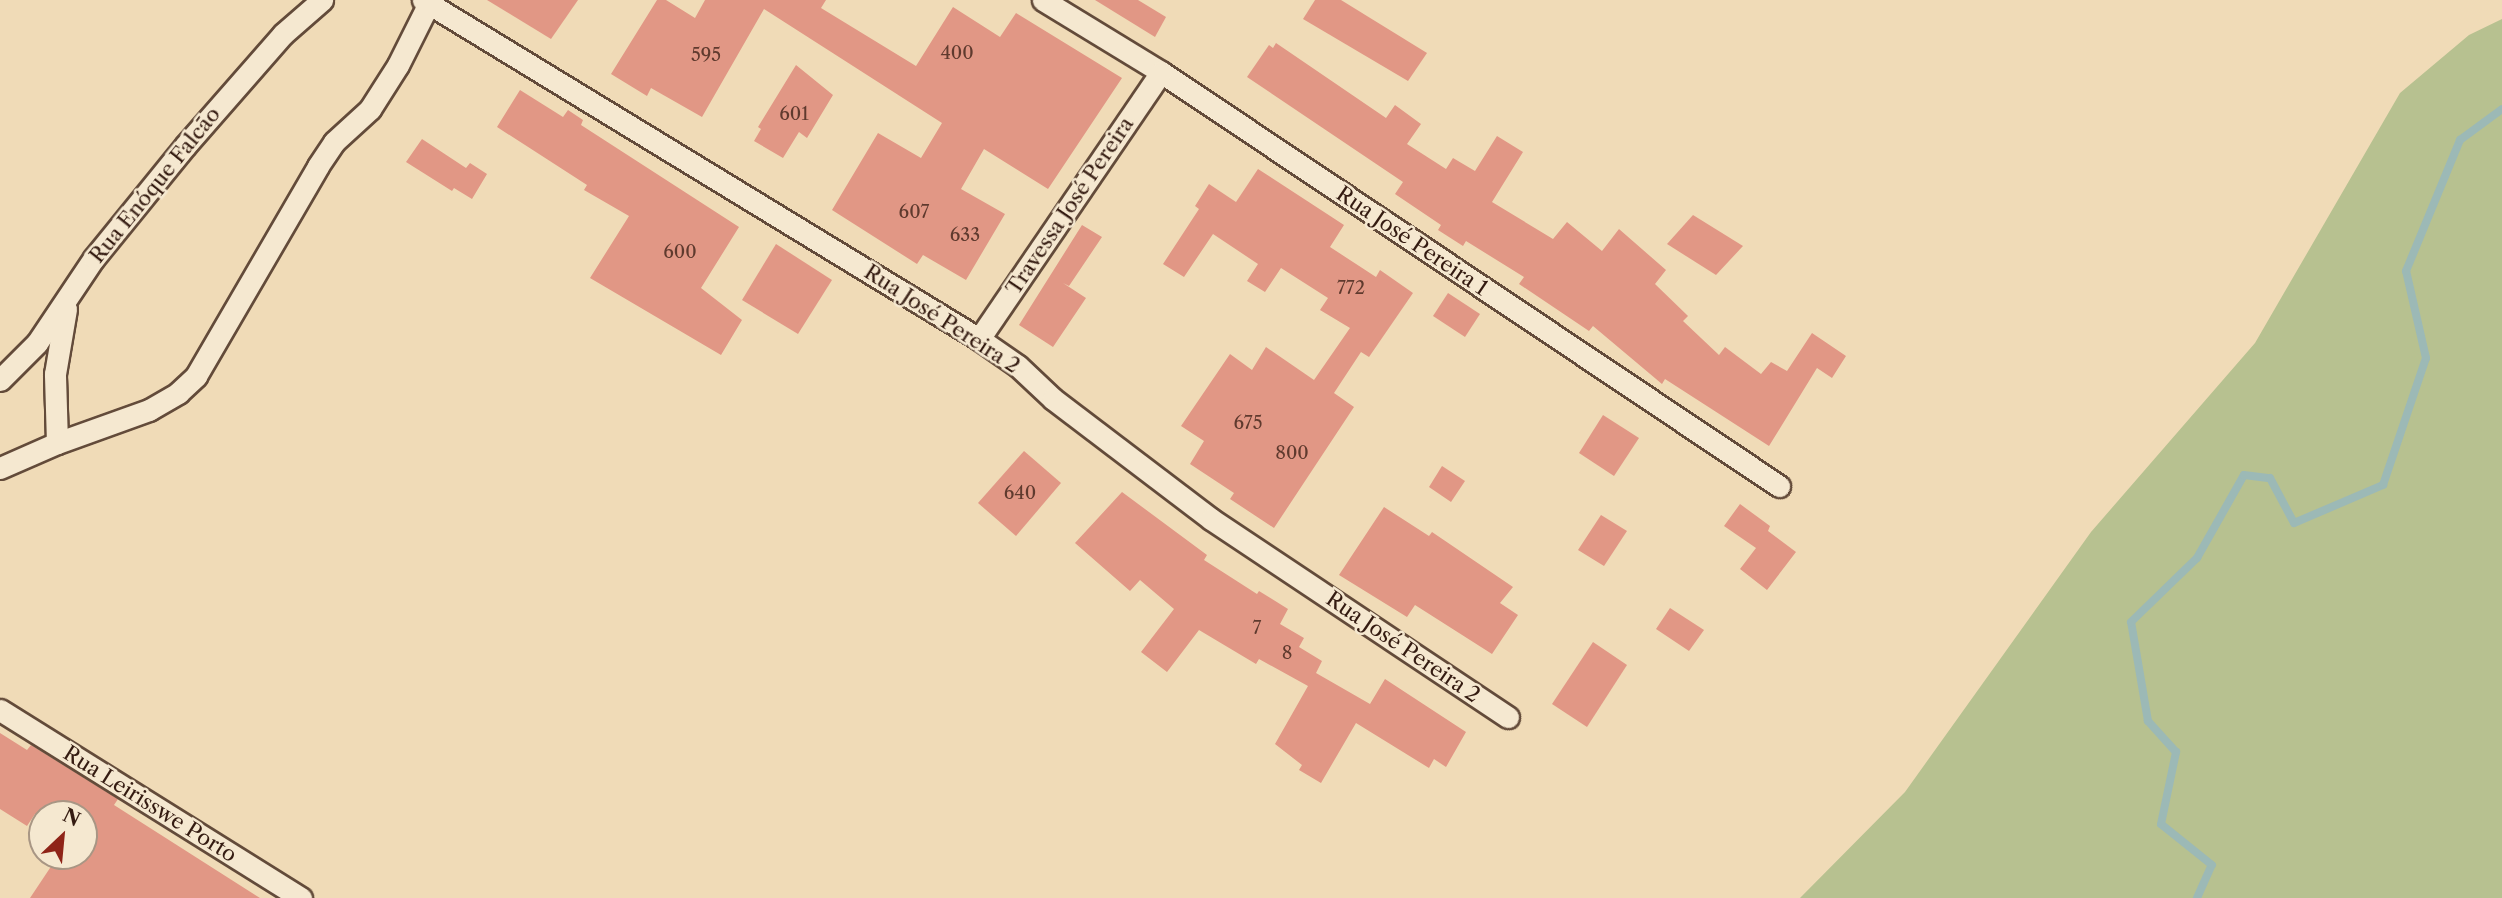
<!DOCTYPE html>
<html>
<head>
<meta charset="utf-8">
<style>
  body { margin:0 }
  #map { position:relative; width:2502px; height:898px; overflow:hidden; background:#f0dbb7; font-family:"Libre Caslon Text",serif }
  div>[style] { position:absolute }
  .green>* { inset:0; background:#b7c190 }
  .stream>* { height:8px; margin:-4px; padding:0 4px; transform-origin:4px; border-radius:4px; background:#9cb9b6 }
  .building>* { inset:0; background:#e19785 }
  .roads { filter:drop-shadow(2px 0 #634b3a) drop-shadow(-2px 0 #634b3a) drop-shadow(0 2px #634b3a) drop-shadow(0 -2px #634b3a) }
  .street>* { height:21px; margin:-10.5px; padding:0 10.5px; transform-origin:10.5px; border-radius:10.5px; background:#f5e8d0 }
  span { translate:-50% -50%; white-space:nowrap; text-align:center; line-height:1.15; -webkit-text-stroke:5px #f5e8d0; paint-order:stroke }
  .number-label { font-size:18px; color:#5f3a2e }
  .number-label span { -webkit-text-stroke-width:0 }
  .street-label { font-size:21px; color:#341b11 }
  .north { position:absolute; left:28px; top:800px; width:70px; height:70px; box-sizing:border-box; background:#f5e8d0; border:2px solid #a89684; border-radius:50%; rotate:26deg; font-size:19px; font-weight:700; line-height:28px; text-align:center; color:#341b11 }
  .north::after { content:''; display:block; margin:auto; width:24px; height:32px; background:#8f2418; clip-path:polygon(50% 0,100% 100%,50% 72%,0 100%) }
</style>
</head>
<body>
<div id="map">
  <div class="green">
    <i style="clip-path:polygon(2502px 19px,2502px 898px,1800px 898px,1905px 792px,2091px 532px,2255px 343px,2400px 93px,2469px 35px)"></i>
  </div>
  <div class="stream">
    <i style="left:2197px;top:898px;width:36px;rotate:-66deg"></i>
    <i style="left:2212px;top:865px;width:65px;rotate:-141.2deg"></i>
    <i style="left:2161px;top:824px;width:74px;rotate:-78.2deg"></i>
    <i style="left:2176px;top:752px;width:42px;rotate:-132.1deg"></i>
    <i style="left:2148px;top:721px;width:100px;rotate:-99.7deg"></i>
    <i style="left:2131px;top:622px;width:92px;rotate:-44.1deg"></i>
    <i style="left:2197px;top:558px;width:95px;rotate:-60.5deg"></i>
    <i style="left:2244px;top:475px;width:26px;rotate:7deg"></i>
    <i style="left:2270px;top:478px;width:51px;rotate:61.9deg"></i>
    <i style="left:2294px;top:523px;width:97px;rotate:-23.1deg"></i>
    <i style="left:2383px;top:485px;width:134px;rotate:-71.3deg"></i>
    <i style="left:2426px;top:358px;width:89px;rotate:-102.9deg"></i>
    <i style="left:2406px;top:271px;width:142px;rotate:-67.6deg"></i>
    <i style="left:2460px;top:140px;width:52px;rotate:-36.4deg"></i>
  </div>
  <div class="building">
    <i style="clip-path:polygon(487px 0,578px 0,551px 39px)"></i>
    <i style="clip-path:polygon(657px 0,666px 0,695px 18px,705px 0,826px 0,821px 8px,916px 66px,953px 7px,1000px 37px,1016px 13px,1122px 78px,1048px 189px,984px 149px,961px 189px,1005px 214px,966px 280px,923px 255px,917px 264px,832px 210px,878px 133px,921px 158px,942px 123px,764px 9px,702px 117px,651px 88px,647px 96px,611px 74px)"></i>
    <i style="clip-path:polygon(1095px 0,1138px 0,1166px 17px,1155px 37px)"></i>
    <i style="clip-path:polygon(1315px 0,1341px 0,1427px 53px,1408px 81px,1303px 19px)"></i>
    <i style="clip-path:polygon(1276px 43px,1386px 118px,1395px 105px,1421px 124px,1407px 144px,1446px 169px,1453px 158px,1475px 171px,1497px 136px,1523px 152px,1492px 202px,1553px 239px,1567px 222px,1602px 251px,1619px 229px,1666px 270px,1655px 284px,1688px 316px,1683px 321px,1719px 355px,1725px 347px,1761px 374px,1771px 362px,1787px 371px,1812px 333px,1846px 356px,1832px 378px,1817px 368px,1769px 446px,1665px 379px,1662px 384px,1593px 326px,1589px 331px,1519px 284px,1524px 277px,1466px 241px,1463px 246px,1438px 230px,1441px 225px,1395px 194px,1403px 182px,1247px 77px,1269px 45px,1273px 48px)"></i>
    <i style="clip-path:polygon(796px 65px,833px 95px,807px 138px,799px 132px,783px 158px,754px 141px,761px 129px,758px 127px)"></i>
    <i style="clip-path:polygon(520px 90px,563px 117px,568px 110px,583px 120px,581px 125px,739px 227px,701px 288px,742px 320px,721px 355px,590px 278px,629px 216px,584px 190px,587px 185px,497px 127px)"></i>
    <i style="clip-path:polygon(422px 139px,466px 168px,470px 163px,487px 174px,472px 199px,454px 188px,452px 191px,406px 162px)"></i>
    <i style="clip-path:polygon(1258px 169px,1344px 225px,1330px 247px,1376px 277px,1380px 270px,1413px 293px,1369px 357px,1361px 352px,1334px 393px,1354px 407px,1274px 528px,1230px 499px,1234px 493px,1190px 464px,1204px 441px,1181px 426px,1230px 354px,1252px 370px,1266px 347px,1314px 380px,1350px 328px,1320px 310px,1328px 298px,1281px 268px,1265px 292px,1247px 281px,1258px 264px,1213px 234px,1184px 277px,1163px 264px,1199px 209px,1195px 206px,1209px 184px,1236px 202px)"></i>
    <i style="clip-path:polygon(1693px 215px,1743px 246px,1716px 275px,1667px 244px)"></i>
    <i style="clip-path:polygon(1082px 225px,1102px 237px,1069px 286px,1063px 283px,1086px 298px,1053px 347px,1019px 325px)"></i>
    <i style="clip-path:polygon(776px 244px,832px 280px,798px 334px,742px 300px)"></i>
    <i style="clip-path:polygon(1448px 293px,1480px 314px,1465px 337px,1433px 316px)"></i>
    <i style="clip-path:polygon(1603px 415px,1639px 438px,1614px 476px,1579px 453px)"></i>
    <i style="clip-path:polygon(1024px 451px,1061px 483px,1016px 536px,978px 503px)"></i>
    <i style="clip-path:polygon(1442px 466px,1465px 481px,1451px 502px,1429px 487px)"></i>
    <i style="clip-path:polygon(1122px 492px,1207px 555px,1204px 560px,1257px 594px,1259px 591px,1288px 609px,1280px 624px,1304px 638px,1299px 647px,1322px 661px,1316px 673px,1370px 704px,1385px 679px,1466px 732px,1446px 767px,1434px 759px,1429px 768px,1356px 723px,1321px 783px,1299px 770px,1302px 765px,1275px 744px,1308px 686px,1259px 659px,1256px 664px,1199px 630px,1167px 672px,1141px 652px,1174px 609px,1140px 580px,1130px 591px,1075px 543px)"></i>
    <i style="clip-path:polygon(1740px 504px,1770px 526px,1768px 531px,1796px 552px,1767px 590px,1740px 569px,1756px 548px,1724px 526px)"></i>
    <i style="clip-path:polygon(1384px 507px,1429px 536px,1432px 532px,1513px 587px,1500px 603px,1518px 615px,1492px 654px,1415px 605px,1407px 617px,1339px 575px)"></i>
    <i style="clip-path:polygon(1601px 515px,1627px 531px,1604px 566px,1578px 550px)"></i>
    <i style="clip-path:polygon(1670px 608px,1704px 630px,1689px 651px,1656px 629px)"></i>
    <i style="clip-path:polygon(1593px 642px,1627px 665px,1587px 727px,1552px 704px)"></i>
    <i style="clip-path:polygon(0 733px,27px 750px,31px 745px,118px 799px,114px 805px,260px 898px,30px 898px,58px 856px,84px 856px,84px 814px,35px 814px,27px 826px,0 809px)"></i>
  </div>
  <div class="roads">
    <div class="street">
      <i style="left:423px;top:0;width:651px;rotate:31.37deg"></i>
      <i style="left:979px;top:339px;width:47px;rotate:34.7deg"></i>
      <i style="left:1018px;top:366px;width:48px;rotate:43.3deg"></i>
      <i style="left:1053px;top:399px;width:198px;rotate:37.2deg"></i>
      <i style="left:1211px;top:519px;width:357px;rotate:33.7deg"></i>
      <i style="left:1043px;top:0;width:138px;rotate:31.4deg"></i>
      <i style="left:1161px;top:72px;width:744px;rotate:33.82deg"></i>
      <i style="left:979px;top:339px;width:323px;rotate:-55.7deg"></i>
      <i style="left:0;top:380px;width:52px;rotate:-45deg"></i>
      <i style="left:37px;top:343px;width:102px;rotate:-56.2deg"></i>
      <i style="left:94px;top:258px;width:144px;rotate:-50.9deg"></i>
      <i style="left:185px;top:146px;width:149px;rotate:-48.8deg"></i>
      <i style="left:283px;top:34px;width:52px;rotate:-41.1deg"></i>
      <i style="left:57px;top:443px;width:69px;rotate:-91.7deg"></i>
      <i style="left:55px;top:374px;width:66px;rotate:-80.4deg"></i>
      <i style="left:0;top:468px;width:62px;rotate:-23.7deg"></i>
      <i style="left:57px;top:443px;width:98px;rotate:-19.7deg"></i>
      <i style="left:149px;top:410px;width:34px;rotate:-30deg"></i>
      <i style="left:178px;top:393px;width:25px;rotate:-43deg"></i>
      <i style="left:196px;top:376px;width:243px;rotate:-59.8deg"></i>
      <i style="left:318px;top:166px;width:29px;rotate:-56deg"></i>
      <i style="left:334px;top:142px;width:49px;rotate:-42.5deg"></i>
      <i style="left:370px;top:109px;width:52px;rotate:-57.5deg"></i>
      <i style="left:398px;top:65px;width:69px;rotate:-63.4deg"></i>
      <i style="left:0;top:710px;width:355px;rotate:32deg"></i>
    </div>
  </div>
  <div class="number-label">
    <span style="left:957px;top:53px">400</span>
    <span style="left:706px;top:55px">595</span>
    <span style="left:794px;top:114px">601</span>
    <span style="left:914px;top:212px">607</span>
    <span style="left:965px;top:235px">633</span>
    <span style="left:680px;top:252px">600</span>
    <span style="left:1351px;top:288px">772</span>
    <span style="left:1248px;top:423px">675</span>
    <span style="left:1292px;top:453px">800</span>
    <span style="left:1020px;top:493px">640</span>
    <span style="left:1257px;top:628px">7</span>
    <span style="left:1287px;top:653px">8</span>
  </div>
  <div class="street-label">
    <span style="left:155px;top:185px;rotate:-51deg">Rua Enóque Falcão</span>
    <span style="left:1070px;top:206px;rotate:-56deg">Travessa José Pereira</span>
    <span style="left:1412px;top:241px;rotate:34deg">Rua José Pereira 1</span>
    <span style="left:942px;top:319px;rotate:33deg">Rua José Pereira 2</span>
    <span style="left:1403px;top:647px;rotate:34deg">Rua José Pereira 2</span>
    <span style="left:150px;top:804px;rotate:32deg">Rua Leirisswe Porto</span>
  </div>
  <div class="north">N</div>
</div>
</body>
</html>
